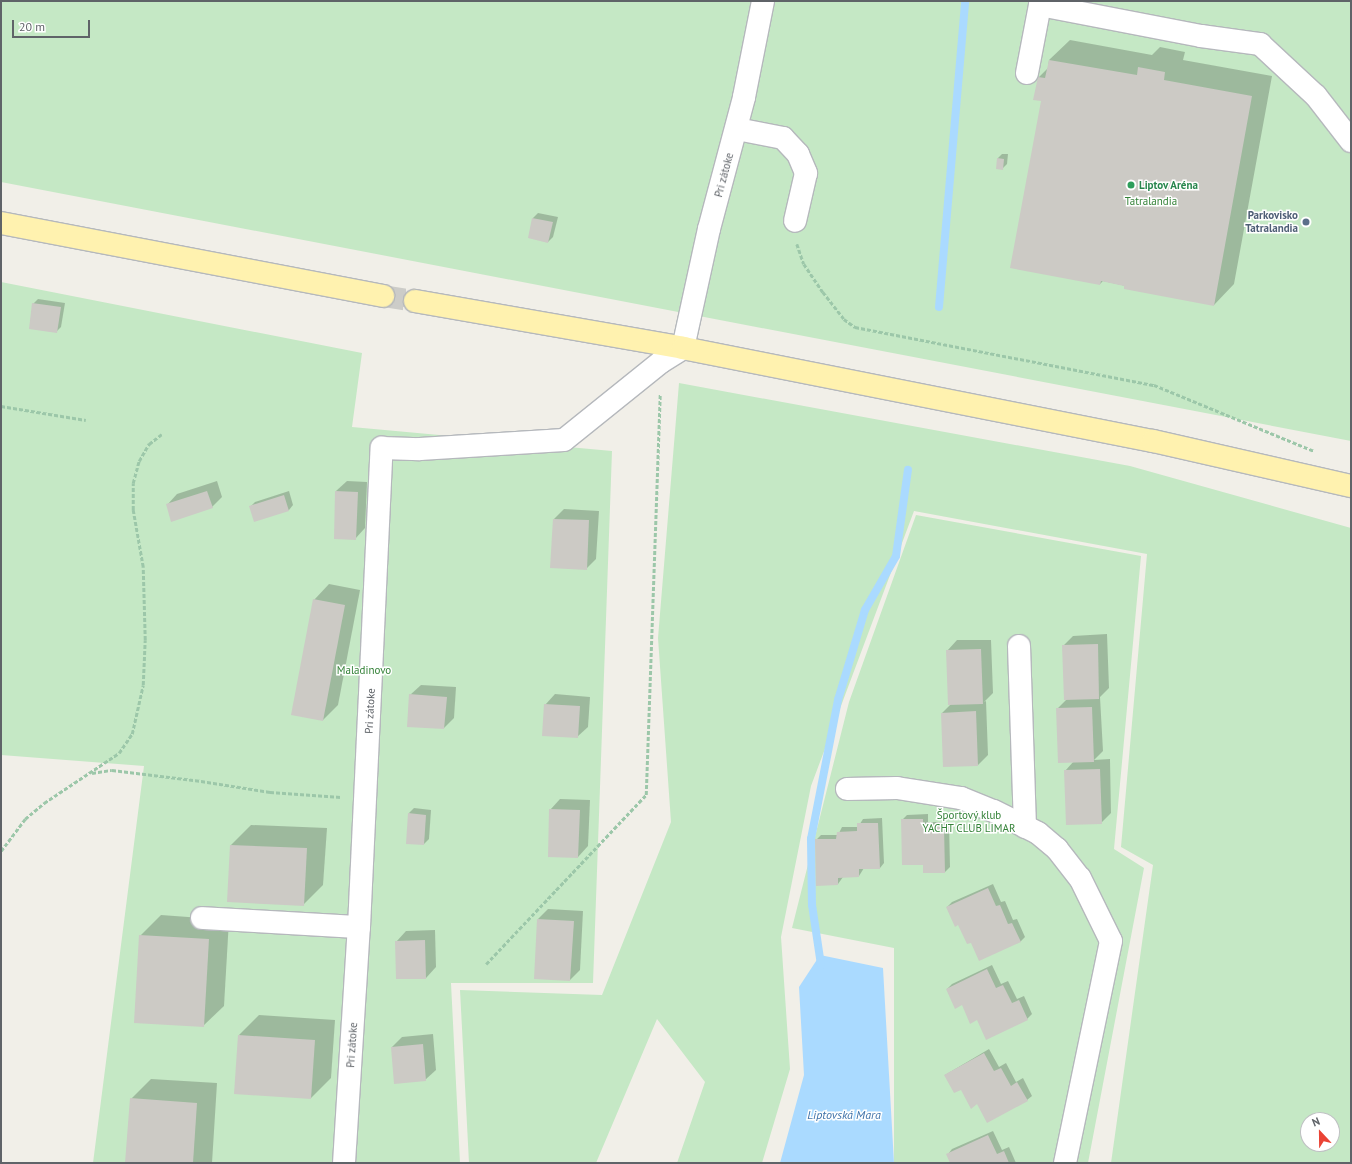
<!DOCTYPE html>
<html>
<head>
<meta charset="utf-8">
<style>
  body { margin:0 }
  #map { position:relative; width:1352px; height:1164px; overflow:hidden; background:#f1efe8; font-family:"PT Sans",sans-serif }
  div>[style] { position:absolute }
  .green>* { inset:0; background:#c5e8c5 }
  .water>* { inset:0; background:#aadaff }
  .shadow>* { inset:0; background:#0003 }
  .stream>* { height:8px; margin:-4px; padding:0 4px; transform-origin:4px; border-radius:4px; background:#aadaff }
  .building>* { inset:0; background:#cccac5 }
  .major-tunnel>* { height:22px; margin-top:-11px; transform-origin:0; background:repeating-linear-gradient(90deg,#ccccc8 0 22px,transparent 0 33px) }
  .path>* { height:2.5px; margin-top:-1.25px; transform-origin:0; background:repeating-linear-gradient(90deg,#9cc7a9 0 4px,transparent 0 6px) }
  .roads { filter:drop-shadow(1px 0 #b5b8bc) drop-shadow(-1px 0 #b5b8bc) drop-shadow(0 1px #b5b8bc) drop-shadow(0 -1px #b5b8bc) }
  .minor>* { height:22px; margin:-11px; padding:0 11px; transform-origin:11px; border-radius:11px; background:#fff }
  .major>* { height:22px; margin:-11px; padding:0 11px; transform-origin:11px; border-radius:11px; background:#fff2af }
  .dots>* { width:11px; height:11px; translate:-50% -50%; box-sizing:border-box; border:2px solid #fff; border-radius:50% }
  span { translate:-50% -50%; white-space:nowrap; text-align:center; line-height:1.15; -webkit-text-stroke:3px #fff; paint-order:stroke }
  .street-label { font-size:11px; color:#5f6368 }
  .leisure-label { font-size:11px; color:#27864d; font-weight:700 }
  .left { translate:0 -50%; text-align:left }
  .park-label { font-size:11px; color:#348238 }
  .service-label { font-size:11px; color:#4e5e75; font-weight:700 }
  .right { translate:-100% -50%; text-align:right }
  .water-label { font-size:12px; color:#4174aa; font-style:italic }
  .frame { position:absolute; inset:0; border:2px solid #5f6368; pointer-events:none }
  .north { position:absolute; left:1300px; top:1112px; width:40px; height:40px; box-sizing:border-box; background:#fff; border:1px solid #bfc1c3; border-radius:50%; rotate:338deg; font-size:11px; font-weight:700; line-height:16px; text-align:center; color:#5f6368 }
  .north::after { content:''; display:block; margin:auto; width:14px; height:18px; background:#ea4335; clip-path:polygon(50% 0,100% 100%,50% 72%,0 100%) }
  .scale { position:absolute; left:12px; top:20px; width:78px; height:18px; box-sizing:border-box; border:2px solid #5f6368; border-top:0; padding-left:5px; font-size:12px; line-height:14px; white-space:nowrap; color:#5f6368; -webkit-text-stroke:3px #fff; paint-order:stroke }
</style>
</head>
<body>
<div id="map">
  <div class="green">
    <i style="clip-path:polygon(1px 1px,1351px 1px,1351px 441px,1px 182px)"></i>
    <i style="clip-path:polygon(1px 282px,362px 353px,352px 427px,612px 451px,593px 983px,451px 983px,460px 1163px,93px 1163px,144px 766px,1px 755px)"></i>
    <i style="clip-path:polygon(evenodd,679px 383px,1130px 466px,1351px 528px,1351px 1163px,1111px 1163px,1153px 865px,1121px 847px,1147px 554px,914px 511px,811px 786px,781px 937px,790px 1069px,762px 1163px,677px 1163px,705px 1082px,657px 1019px,596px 1163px,469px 1163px,460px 990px,602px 995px,671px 822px,658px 638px,679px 383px,1308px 1120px,1332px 1120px,1332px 1144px,1308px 1144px,1308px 1120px)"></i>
    <i style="clip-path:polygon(916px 515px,1141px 556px,1114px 849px,1144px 868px,1088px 1163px,894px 1163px,894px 948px,792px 928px,849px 702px)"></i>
  </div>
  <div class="water">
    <i style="clip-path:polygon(820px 955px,883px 968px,894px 1163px,780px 1163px,804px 1075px,799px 987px)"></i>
  </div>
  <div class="shadow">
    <i style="clip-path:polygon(1070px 40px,1152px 55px,1160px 47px,1185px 52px,1183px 60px,1272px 76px,1234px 284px,1214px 305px,1103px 281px,1100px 284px,1042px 101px,1038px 78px,1048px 68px,1049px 60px)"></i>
    <i style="clip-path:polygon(1002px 154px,1008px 154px,1007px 164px,1002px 169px,997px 159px)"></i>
    <i style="clip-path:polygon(538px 213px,558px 217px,553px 237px,548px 242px,529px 237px,533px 218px)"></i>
    <i style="clip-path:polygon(38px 299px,65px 303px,61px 327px,56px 332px,33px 304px)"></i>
    <i style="clip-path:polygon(217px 481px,222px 497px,212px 507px,167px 505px,177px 494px)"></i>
    <i style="clip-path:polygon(347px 481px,367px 482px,365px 528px,355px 539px,336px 491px)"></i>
    <i style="clip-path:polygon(289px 491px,293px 505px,289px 510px,250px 507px,255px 502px)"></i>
    <i style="clip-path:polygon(564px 509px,599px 511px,596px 559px,586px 569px,554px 519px)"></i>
    <i style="clip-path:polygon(329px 584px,360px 590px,338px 705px,323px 720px,314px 600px)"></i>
    <i style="clip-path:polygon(1107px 634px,1109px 688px,1100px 697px,1103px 751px,1094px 760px,1110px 759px,1111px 813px,1101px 823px,1065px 771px,1074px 761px,1057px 709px,1067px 699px,1063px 646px,1073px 636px)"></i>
    <i style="clip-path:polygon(957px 640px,991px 640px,993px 693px,984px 702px,986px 701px,988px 755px,978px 765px,942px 713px,951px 704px,947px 651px)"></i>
    <i style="clip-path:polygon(421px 685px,456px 687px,454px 718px,444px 728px,410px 695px)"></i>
    <i style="clip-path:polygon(555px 694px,590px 697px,588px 727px,577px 737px,545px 705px)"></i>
    <i style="clip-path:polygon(560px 799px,590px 800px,588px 846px,578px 857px,550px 810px)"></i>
    <i style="clip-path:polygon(414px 808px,431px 810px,429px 839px,424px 844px,409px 813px)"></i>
    <i style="clip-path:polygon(928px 814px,928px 822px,949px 822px,950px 867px,945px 872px,924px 872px,924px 864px,902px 820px,907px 815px)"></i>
    <i style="clip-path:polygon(882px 818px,884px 863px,880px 868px,864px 868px,859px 876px,843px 877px,838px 884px,816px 840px,821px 835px,838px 835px,842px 827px,858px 827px,863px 819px)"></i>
    <i style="clip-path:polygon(251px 825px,327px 828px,323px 885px,303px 905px,228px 901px,231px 845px)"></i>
    <i style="clip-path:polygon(993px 884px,1001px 902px,1005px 901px,1013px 920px,1017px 919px,1025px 937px,1020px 942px,971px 941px,947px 907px,952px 902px)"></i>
    <i style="clip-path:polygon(548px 909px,583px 911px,580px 970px,570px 980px,538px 919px)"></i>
    <i style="clip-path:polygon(161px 915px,229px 920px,224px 1006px,203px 1026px,140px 936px)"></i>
    <i style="clip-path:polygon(435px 930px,436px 967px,426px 978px,396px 942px,406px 931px)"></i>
    <i style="clip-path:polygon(992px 965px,1001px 984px,1008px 981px,1017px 999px,1024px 996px,1032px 1014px,1027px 1019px,978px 1019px,947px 989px,952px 984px)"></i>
    <i style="clip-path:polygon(259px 1015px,335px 1020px,331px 1078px,311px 1098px,239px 1035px)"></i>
    <i style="clip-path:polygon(433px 1034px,436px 1070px,425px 1080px,392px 1047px,402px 1037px)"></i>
    <i style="clip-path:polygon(989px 1049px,999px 1067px,1006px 1063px,1016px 1082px,1023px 1078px,1032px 1096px,1027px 1100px,978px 1103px,945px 1075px)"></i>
    <i style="clip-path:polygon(151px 1079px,217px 1083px,212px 1163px,126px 1163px,131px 1099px)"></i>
    <i style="clip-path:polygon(993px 1131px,1002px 1150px,1009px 1147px,1016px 1163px,952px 1163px,948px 1154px,952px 1149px)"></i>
  </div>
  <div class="stream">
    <i style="left:939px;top:307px;width:307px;rotate:-85.1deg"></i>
    <i style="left:821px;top:965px;width:61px;rotate:-98.5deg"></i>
    <i style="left:812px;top:905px;width:66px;rotate:-90.9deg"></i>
    <i style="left:811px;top:839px;width:142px;rotate:-79deg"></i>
    <i style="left:838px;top:700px;width:94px;rotate:-73.3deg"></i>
    <i style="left:865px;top:610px;width:62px;rotate:-60.1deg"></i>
    <i style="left:896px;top:556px;width:87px;rotate:-82.1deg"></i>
  </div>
  <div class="building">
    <i style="clip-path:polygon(1049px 60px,1137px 75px,1138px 67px,1165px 72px,1164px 80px,1252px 96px,1214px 306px,1124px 289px,1124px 286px,1101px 281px,1100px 285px,1010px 268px,1041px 101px,1033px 100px,1038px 77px,1045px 78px)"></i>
    <i style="clip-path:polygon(997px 158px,1004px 159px,1003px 170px,996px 169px)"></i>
    <i style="clip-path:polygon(532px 218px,553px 222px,548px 243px,528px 238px)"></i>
    <i style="clip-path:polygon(32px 303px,61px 307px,57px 333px,29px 329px)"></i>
    <i style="clip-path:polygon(207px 491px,213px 508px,171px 522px,166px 504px)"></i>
    <i style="clip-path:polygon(335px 491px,358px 492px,356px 540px,334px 539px)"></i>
    <i style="clip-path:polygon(284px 495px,289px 511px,254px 522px,249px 506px)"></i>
    <i style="clip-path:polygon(553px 519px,589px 520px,587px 570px,550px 568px)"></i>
    <i style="clip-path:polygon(313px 599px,345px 605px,323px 721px,291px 715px)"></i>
    <i style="clip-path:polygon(1098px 644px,1099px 699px,1064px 700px,1062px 645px)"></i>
    <i style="clip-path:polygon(981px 649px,983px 704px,948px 705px,946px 650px)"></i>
    <i style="clip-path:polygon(409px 694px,447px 697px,444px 729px,407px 727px)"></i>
    <i style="clip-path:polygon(544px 704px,580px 706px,578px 738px,542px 736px)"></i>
    <i style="clip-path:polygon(1092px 707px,1094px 762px,1058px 763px,1056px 708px)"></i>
    <i style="clip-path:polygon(976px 711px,978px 766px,943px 767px,941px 713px)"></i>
    <i style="clip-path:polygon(1100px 769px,1102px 824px,1066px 825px,1064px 770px)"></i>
    <i style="clip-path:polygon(549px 809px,580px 810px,578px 858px,548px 857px)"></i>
    <i style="clip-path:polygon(408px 813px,426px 815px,424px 845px,406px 844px)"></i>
    <i style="clip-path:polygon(901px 819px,923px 819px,923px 827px,944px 826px,945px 873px,923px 873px,923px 865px,902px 865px)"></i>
    <i style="clip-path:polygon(857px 823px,878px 823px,880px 869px,859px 869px,859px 877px,838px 878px,838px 885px,816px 886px,815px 839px,836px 839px,837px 832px,857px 831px)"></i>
    <i style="clip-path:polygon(230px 845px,307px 848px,304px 906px,227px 902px)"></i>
    <i style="clip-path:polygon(988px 888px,996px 906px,1000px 905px,1008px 924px,1012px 923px,1021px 942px,979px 961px,971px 943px,967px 944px,958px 925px,955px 927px,946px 907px)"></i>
    <i style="clip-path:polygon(537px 919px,574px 921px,570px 981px,534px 979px)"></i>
    <i style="clip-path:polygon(139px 935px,209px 939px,204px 1027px,134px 1023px)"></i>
    <i style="clip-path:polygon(425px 940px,426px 979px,396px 979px,395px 941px)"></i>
    <i style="clip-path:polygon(987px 969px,996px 988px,1003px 985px,1012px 1003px,1019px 1000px,1028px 1020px,986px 1040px,977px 1020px,970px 1024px,962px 1005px,955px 1009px,946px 989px)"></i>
    <i style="clip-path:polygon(238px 1035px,315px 1040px,311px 1099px,234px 1094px)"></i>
    <i style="clip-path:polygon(423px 1044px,426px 1081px,394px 1084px,391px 1047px)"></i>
    <i style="clip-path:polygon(984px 1053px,994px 1071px,1001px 1068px,1011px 1086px,1017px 1082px,1028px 1101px,987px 1123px,977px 1104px,971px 1109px,961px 1090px,954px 1093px,944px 1075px)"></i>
    <i style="clip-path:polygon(130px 1098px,197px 1103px,193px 1163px,125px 1163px)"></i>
    <i style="clip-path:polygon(988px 1135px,997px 1154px,1004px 1151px,1009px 1163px,950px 1163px,946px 1154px)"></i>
  </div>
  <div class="major-tunnel">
    <i style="left:383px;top:296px;width:32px;rotate:9deg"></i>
  </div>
  <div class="path">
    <i style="left:797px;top:244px;width:21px;rotate:71deg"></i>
    <i style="left:804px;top:264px;width:34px;rotate:56deg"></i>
    <i style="left:823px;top:292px;width:34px;rotate:52deg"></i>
    <i style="left:844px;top:319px;width:14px;rotate:36deg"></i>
    <i style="left:855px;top:327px;width:305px;rotate:11deg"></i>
    <i style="left:1154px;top:385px;width:173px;rotate:22.4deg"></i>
    <i style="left:1px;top:406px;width:86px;rotate:9.4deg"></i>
    <i style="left:92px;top:773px;width:20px;rotate:-9deg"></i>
    <i style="left:112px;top:770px;width:90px;rotate:7deg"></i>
    <i style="left:201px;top:781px;width:70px;rotate:9.1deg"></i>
    <i style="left:270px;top:792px;width:71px;rotate:4deg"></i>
    <i style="left:1px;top:851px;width:40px;rotate:-53deg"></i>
    <i style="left:25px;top:819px;width:25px;rotate:-40deg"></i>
    <i style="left:44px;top:803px;width:90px;rotate:-33.7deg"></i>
    <i style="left:119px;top:753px;width:23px;rotate:-56deg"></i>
    <i style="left:132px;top:734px;width:50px;rotate:-77.3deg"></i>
    <i style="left:143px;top:685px;width:45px;rotate:-87.5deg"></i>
    <i style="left:145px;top:640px;width:73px;rotate:-91.6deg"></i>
    <i style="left:143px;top:567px;width:58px;rotate:-100deg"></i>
    <i style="left:133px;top:510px;width:27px;rotate:-90deg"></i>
    <i style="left:133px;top:483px;width:23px;rotate:-75deg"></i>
    <i style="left:139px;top:461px;width:20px;rotate:-60deg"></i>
    <i style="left:149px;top:444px;width:16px;rotate:-38deg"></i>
    <i style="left:486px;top:964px;width:233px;rotate:-46.6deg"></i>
    <i style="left:646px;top:795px;width:401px;rotate:-88deg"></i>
  </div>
  <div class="roads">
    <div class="minor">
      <i style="left:1027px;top:73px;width:69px;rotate:-79.2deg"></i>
      <i style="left:1040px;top:5px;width:164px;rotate:10.9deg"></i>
      <i style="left:1201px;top:36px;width:60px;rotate:7.7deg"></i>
      <i style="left:1260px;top:44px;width:76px;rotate:42.9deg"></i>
      <i style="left:1316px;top:96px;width:57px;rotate:52.1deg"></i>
      <i style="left:737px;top:129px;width:47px;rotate:11.1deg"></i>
      <i style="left:783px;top:138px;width:22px;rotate:47deg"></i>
      <i style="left:798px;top:154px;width:21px;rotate:67deg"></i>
      <i style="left:806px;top:173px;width:49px;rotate:102.9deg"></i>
      <i style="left:1019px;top:646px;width:181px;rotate:88.1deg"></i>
      <i style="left:847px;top:789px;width:50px;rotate:-1.1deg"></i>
      <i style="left:897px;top:788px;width:65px;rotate:8.9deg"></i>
      <i style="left:961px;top:798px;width:35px;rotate:22deg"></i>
      <i style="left:994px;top:811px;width:49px;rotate:26.6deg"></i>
      <i style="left:1038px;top:833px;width:25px;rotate:40deg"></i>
      <i style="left:1057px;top:849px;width:37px;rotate:52deg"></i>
      <i style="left:1080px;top:878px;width:70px;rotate:63.8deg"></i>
      <i style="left:1111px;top:941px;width:227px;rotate:101.7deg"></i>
      <i style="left:202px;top:918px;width:157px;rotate:3.3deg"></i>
      <i style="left:344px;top:1163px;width:236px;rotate:-86.4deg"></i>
      <i style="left:359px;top:927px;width:480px;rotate:-87.3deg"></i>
      <i style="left:382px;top:448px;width:38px;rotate:2deg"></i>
      <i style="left:420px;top:449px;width:144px;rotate:-3.6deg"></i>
      <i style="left:564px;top:440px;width:124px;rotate:-38.8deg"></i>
      <i style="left:661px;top:362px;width:26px;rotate:-32deg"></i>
      <i style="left:683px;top:348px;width:122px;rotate:-77.7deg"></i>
      <i style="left:709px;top:229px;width:137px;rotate:-75.1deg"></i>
      <i style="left:744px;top:97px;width:98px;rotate:-78.8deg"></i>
    </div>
    <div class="major">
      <i style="left:1px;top:223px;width:389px;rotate:10.8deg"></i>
      <i style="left:415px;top:301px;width:272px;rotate:9.9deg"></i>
      <i style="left:683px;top:348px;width:479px;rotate:11.2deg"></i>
      <i style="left:1153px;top:441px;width:203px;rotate:12.8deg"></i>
    </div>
  </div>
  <div class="dots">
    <i style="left:1131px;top:185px;background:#2e9e5b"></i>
    <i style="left:1306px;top:222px;background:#5c6f8a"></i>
  </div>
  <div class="street-label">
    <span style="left:724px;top:175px;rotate:-75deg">Pri zátoke</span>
    <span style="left:370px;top:711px;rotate:-87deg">Pri zátoke</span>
    <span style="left:352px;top:1045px;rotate:-86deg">Pri zátoke</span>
  </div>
  <div class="leisure-label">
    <span class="left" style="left:1139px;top:185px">Liptov Aréna</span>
  </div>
  <div class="park-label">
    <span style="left:1151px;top:201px">Tatralandia</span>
    <span style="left:364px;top:670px">Maladinovo</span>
    <span style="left:969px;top:822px">Športový klub<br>YACHT CLUB LIMAR</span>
  </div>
  <div class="service-label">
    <span class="right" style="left:1298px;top:222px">Parkovisko<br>Tatralandia</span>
  </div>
  <div class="water-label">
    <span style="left:844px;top:1115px">Liptovská Mara</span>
  </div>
  <div class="frame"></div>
  <div class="north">N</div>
  <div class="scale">20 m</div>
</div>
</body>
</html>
